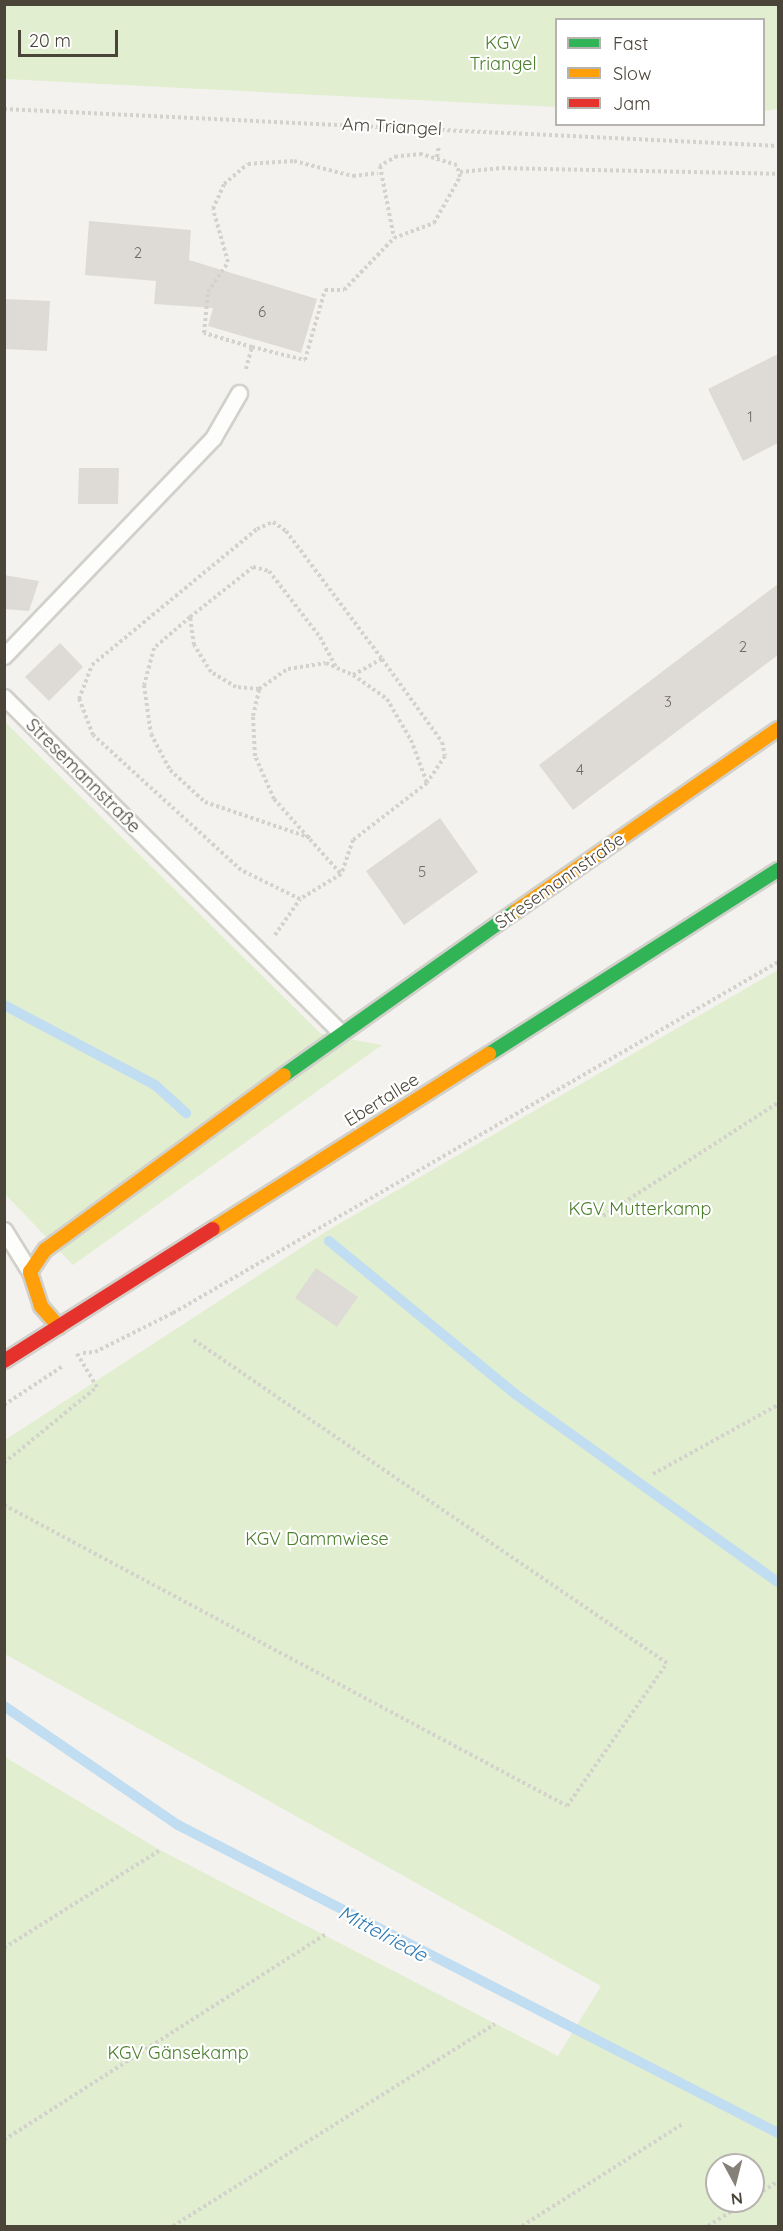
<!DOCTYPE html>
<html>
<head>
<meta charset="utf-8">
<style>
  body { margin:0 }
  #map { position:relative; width:783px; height:2231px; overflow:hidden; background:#f4f2ee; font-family:Quicksand,sans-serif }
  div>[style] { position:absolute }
  .green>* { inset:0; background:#e1eecf }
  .stream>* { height:10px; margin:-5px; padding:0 5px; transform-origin:5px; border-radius:5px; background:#c0ddf1 }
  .building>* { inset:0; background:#dedbd6 }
  .path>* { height:4px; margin-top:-2px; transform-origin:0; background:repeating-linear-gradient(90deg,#d3d2cc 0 3px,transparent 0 6px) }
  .roads { filter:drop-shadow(2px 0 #d2d0cb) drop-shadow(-2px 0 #d2d0cb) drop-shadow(0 2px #d2d0cb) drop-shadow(0 -2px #d2d0cb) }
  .lane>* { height:15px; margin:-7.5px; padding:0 7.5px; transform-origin:7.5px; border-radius:7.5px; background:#fdfdfc }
  .fast>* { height:14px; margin:-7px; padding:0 7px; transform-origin:7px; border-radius:7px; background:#30b455 }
  .slow>* { height:14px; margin:-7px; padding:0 7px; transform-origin:7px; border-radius:7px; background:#ff9f0a }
  .jam>* { height:14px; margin:-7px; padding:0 7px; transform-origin:7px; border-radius:7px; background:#e5322d }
  span { translate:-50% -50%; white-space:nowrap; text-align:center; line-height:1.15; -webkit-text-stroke:4.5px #fff; paint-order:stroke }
  .number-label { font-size:15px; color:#706a61 }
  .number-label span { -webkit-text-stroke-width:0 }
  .park-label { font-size:18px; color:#4a7f2a }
  .street-label { font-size:18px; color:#4b4439 }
  .water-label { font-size:20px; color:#2e7ab2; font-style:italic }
  .frame { position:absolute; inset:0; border:6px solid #4b4439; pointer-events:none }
  .legend { position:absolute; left:555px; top:18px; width:210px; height:108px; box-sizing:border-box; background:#fff; border:2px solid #b7b4b0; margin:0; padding:8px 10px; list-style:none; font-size:18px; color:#4b4439 }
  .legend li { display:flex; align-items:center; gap:12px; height:30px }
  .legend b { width:30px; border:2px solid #b7b4b0 }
  .north { position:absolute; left:705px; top:2153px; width:60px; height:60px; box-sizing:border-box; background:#fff; border:2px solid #b7b4b0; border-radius:50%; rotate:173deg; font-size:16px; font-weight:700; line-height:24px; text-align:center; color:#4b4439 }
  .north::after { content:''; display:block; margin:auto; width:21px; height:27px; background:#868178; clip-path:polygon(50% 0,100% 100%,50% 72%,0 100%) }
  .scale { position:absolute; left:18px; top:30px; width:100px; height:27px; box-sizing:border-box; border:3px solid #4b4439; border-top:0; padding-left:8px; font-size:18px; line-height:21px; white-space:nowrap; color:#4b4439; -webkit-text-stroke:4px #fff; paint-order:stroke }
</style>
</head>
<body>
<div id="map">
  <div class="green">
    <i style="clip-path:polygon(4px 5px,778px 5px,778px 109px,764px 111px,764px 20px,556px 20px,556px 107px,5px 79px)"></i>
    <i style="clip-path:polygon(4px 721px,321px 1034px,382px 1045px,73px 1265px,5px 1194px)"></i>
    <i style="clip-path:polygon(evenodd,778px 970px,778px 2226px,5px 2226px,5px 1757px,160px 1850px,558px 2056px,601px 1986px,5px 1654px,5px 1440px,330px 1229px,778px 970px,717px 2165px,753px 2165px,753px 2201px,717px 2201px,717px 2165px)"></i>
  </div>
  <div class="stream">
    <i style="left:4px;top:1005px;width:171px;rotate:27.9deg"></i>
    <i style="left:155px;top:1085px;width:42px;rotate:42.1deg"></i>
    <i style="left:329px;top:1241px;width:241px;rotate:39.4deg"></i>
    <i style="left:515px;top:1394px;width:323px;rotate:35.6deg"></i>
    <i style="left:4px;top:1706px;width:211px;rotate:34.4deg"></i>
    <i style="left:178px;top:1825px;width:674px;rotate:27.17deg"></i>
  </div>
  <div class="building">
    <i style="clip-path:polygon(89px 221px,191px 230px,189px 260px,317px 299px,301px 353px,208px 326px,213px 308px,154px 304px,156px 281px,85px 275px)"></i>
    <i style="clip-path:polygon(4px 299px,50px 301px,47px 351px,4px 349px)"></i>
    <i style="clip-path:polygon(778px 354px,778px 443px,743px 461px,708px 389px)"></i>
    <i style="clip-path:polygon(79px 468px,119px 468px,118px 504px,78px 504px)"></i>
    <i style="clip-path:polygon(4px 575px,39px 581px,29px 611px,4px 609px)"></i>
    <i style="clip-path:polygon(778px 584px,778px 655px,573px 810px,539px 765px)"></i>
    <i style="clip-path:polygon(60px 643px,83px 667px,49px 701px,25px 677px)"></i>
    <i style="clip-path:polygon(440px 818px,478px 872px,404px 925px,366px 871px)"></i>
    <i style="clip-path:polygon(316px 1268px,358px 1297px,337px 1327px,295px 1298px)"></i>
  </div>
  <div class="path">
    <i style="left:4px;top:109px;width:775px;rotate:2.74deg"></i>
    <i style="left:437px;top:157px;width:11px;rotate:-80deg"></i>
    <i style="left:460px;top:172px;width:42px;rotate:-5.4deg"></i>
    <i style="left:502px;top:168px;width:276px;rotate:1.2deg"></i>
    <i style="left:252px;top:347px;width:50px;rotate:-163.7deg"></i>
    <i style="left:204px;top:333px;width:41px;rotate:-84.4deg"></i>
    <i style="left:208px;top:292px;width:36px;rotate:-56deg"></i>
    <i style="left:228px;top:262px;width:55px;rotate:-105.8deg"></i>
    <i style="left:213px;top:209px;width:27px;rotate:-66deg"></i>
    <i style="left:224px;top:184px;width:31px;rotate:-40deg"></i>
    <i style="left:248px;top:164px;width:46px;rotate:-3.7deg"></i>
    <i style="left:294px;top:161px;width:61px;rotate:14.3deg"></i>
    <i style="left:353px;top:176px;width:25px;rotate:-7deg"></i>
    <i style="left:246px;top:369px;width:23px;rotate:-75deg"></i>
    <i style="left:252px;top:347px;width:55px;rotate:13.8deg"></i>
    <i style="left:305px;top:360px;width:73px;rotate:-74.1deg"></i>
    <i style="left:325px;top:290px;width:19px"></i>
    <i style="left:344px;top:290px;width:72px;rotate:-46.1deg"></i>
    <i style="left:394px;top:238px;width:43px;rotate:-20.6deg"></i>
    <i style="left:434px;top:223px;width:53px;rotate:-60.5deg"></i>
    <i style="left:460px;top:177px;width:12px;rotate:-104deg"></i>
    <i style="left:457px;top:165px;width:37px;rotate:-163deg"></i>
    <i style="left:422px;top:154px;width:25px;rotate:175deg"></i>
    <i style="left:397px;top:156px;width:20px;rotate:150deg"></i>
    <i style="left:380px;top:166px;width:73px;rotate:79deg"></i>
    <i style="left:273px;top:522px;width:16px;rotate:35deg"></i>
    <i style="left:286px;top:531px;width:160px;rotate:53.1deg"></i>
    <i style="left:382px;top:659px;width:102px;rotate:54.1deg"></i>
    <i style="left:442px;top:742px;width:14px;rotate:78deg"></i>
    <i style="left:445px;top:756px;width:32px;rotate:124deg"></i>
    <i style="left:427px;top:783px;width:93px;rotate:142.4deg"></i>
    <i style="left:353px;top:840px;width:36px;rotate:109deg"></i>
    <i style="left:341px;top:874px;width:48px;rotate:148.6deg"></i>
    <i style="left:300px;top:899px;width:66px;rotate:-153.8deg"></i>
    <i style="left:241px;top:870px;width:200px;rotate:-137.6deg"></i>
    <i style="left:93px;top:735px;width:39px;rotate:-111deg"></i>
    <i style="left:79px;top:699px;width:36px;rotate:-69deg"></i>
    <i style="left:92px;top:665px;width:214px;rotate:-39.5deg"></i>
    <i style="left:257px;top:529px;width:17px;rotate:-24deg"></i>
    <i style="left:190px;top:617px;width:48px;rotate:139.3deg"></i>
    <i style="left:154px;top:648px;width:38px;rotate:105deg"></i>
    <i style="left:144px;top:685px;width:49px;rotate:81.9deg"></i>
    <i style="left:151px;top:734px;width:41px;rotate:62.2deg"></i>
    <i style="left:170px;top:770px;width:47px;rotate:42.4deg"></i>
    <i style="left:205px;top:802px;width:112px;rotate:18.8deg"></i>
    <i style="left:353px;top:675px;width:42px;rotate:35.2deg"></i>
    <i style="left:387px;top:699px;width:48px;rotate:59.7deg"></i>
    <i style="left:411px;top:740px;width:46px;rotate:69.6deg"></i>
    <i style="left:259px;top:689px;width:23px;rotate:-175deg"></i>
    <i style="left:236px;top:687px;width:29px;rotate:-149deg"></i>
    <i style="left:211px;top:672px;width:32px;rotate:-122deg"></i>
    <i style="left:194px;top:645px;width:28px;rotate:-98deg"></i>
    <i style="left:190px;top:617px;width:80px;rotate:-38.4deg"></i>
    <i style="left:253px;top:567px;width:16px;rotate:14deg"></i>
    <i style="left:269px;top:571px;width:83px;rotate:52.3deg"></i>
    <i style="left:320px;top:637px;width:34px;rotate:62deg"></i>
    <i style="left:340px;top:873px;width:99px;rotate:-131.7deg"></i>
    <i style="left:274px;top:799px;width:47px;rotate:-113.8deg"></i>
    <i style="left:255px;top:756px;width:40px;rotate:-92.9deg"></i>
    <i style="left:253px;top:716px;width:28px;rotate:-77deg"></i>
    <i style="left:259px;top:689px;width:35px;rotate:-35deg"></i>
    <i style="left:288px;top:669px;width:38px;rotate:-9deg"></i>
    <i style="left:326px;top:663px;width:30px;rotate:24deg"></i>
    <i style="left:353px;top:675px;width:33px;rotate:-29deg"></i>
    <i style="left:275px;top:935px;width:44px;rotate:-55.2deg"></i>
    <i style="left:603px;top:1216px;width:208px;rotate:-32.9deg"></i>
    <i style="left:83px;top:1353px;width:12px;rotate:-5deg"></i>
    <i style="left:95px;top:1352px;width:87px;rotate:-26.6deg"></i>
    <i style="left:173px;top:1313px;width:699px;rotate:-30.12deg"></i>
    <i style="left:4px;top:1405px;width:71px;rotate:-33.5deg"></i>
    <i style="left:4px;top:1463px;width:120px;rotate:-39.3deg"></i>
    <i style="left:97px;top:1387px;width:39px;rotate:-121deg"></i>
    <i style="left:653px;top:1474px;width:143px;rotate:-28.9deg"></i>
    <i style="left:4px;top:1505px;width:638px;rotate:28.13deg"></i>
    <i style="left:567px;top:1806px;width:174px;rotate:-55deg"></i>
    <i style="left:667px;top:1663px;width:576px;rotate:-145.68deg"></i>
    <i style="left:4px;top:1948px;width:184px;rotate:-32.1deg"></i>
    <i style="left:4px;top:2140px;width:382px;rotate:-32.6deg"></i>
    <i style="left:753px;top:2198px;width:30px;rotate:-34deg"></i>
    <i style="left:173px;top:2226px;width:380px;rotate:-32.1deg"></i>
    <i style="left:522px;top:2226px;width:191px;rotate:-32.4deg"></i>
    <i style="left:708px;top:2226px;width:47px;rotate:-32deg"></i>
  </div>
  <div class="roads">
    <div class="lane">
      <i style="left:4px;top:656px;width:302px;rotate:-46.2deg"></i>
      <i style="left:213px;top:438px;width:52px;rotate:-60deg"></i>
      <i style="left:4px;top:697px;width:476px;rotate:44.9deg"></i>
      <i style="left:4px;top:1230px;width:49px;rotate:58.2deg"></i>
    </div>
    <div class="fast">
      <i style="left:489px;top:1054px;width:343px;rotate:-32.5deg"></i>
      <i style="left:284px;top:1075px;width:284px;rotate:-35.3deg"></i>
    </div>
    <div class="slow">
      <i style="left:516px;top:911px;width:319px;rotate:-34.8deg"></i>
      <i style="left:213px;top:1229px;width:327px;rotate:-32.4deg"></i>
      <i style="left:59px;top:1327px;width:28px;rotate:-131deg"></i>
      <i style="left:41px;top:1306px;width:36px;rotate:-108deg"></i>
      <i style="left:30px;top:1272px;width:27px;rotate:-56deg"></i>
      <i style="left:45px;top:1250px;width:296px;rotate:-36.2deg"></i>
    </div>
    <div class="jam">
      <i style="left:4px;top:1361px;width:247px;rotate:-32.3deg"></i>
    </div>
  </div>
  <div class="number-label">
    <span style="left:138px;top:253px">2</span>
    <span style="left:262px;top:312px">6</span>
    <span style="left:750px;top:417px">1</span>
    <span style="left:743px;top:647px">2</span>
    <span style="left:668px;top:702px">3</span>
    <span style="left:580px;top:770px">4</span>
    <span style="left:422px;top:872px">5</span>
  </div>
  <div class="park-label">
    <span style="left:503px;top:54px">KGV<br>Triangel</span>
    <span style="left:640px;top:1209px">KGV Mutterkamp</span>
    <span style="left:317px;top:1539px">KGV Dammwiese</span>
    <span style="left:178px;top:2053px">KGV Gänsekamp</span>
  </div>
  <div class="street-label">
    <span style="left:392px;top:127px;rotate:3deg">Am Triangel</span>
    <span style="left:83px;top:776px;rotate:45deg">Stresemannstraße</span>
    <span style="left:560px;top:881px;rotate:-35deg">Stresemannstraße</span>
    <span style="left:382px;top:1100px;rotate:-32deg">Ebertallee</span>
  </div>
  <div class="water-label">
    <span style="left:383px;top:1933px;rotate:28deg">Mittelriede</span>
  </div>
  <div class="frame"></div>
  <ul class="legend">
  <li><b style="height:8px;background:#30b455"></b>Fast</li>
  <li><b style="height:8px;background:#ff9f0a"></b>Slow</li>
  <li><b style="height:8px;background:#e5322d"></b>Jam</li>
  </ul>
  <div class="north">N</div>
  <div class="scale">20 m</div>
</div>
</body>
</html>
